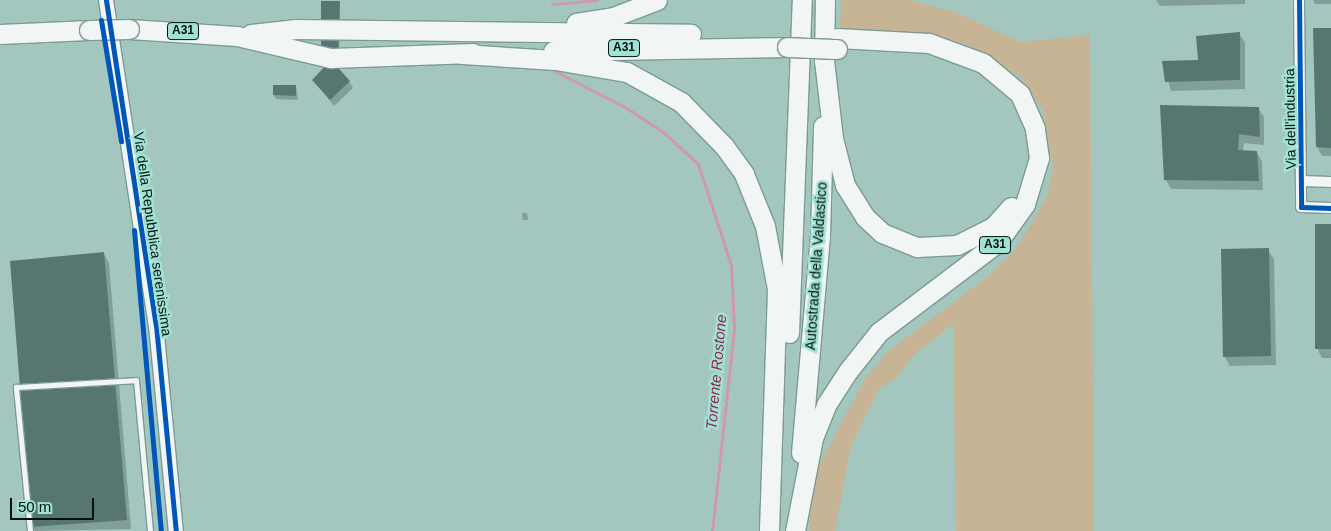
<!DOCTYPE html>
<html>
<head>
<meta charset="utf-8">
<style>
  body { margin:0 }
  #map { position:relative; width:1331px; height:531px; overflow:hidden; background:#a3c6bf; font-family:Arial,sans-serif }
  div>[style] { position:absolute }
  .green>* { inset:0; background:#c6b495 }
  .shadow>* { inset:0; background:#0003 }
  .stream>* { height:3px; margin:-1.5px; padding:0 1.5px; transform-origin:1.5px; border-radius:1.5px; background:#d098ab }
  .building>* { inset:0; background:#577671 }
  .roads { filter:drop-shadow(1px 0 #7d9994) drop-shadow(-1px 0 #7d9994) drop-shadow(0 1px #7d9994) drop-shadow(0 -1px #7d9994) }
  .lane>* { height:5px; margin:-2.5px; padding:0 2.5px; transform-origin:2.5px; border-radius:2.5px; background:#f1f6f5 }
  .street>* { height:10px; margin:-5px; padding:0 5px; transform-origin:5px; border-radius:5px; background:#f1f6f5 }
  .secondary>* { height:14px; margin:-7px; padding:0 7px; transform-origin:7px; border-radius:7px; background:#f1f6f5 }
  .highway>* { height:19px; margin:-9.5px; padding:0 9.5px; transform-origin:9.5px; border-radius:9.5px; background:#f1f6f5 }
  .bridges { filter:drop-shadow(1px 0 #7d9994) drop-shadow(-1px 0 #7d9994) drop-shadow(0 1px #7d9994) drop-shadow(0 -1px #7d9994) }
  .highway-bridge>* { height:19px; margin:-9.5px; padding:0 9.5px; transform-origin:9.5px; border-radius:9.5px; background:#f1f6f5 }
  .cycleway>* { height:5px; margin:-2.5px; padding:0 2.5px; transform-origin:2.5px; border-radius:2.5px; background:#0057b8 }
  span { translate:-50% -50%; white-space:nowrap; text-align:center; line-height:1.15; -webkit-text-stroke:5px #a1e2d4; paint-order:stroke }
  .shield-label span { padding:1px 4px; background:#a1e2d4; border:1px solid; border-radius:4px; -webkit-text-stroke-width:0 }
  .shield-label { font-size:12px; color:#00120e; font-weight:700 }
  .street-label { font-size:14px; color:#00120e }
  .water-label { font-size:15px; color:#952654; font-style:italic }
  .scale { position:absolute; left:10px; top:498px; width:84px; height:22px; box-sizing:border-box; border:2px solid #00120e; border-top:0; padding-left:6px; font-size:15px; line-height:18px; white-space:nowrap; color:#00120e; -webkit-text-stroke:4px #a1e2d4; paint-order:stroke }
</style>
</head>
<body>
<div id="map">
  <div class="green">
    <i style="clip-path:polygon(841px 0,910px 0,958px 13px,1019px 42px,1090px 35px,1094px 531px,956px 531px,953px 324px,916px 353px,894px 380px,880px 387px,851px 446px,835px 531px,809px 531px,815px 473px,863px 382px,886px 353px,986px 278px,1016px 249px,1047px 197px,1053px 166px,1043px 110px,1022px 78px,966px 44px,908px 32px,840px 29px)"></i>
  </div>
  <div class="shadow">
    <i style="clip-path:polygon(1156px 0,1245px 0,1245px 4px,1160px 6px)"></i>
    <i style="clip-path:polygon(1313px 0,1331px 0,1331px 4px,1315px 4px)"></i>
    <i style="clip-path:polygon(340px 3px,339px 61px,322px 60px)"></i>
    <i style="clip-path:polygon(1331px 29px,1331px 156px,1322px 156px,1317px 147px)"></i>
    <i style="clip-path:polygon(1239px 33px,1245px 43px,1245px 89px,1171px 91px,1163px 63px,1200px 61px)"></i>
    <i style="clip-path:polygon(314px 80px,349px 81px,353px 88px,334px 106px)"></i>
    <i style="clip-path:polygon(296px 86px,298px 100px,276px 99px,274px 95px)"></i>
    <i style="clip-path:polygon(1162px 106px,1258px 108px,1264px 117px,1264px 145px,1244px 143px,1243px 151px,1256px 152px,1262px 161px,1263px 190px,1171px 189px,1166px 180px)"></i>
    <i style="clip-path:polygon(522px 213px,527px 213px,528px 220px,523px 220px)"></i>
    <i style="clip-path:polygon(1331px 225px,1331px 358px,1322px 358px,1317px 348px)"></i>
    <i style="clip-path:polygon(1268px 250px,1274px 259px,1276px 365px,1230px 366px,1224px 356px)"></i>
    <i style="clip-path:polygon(104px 254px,109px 263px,131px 529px,35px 531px,32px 526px)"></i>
  </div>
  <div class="stream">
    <i style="left:552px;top:4px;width:45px;rotate:-5.1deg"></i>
    <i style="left:545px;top:66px;width:90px;rotate:27.1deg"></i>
    <i style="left:625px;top:107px;width:45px;rotate:33.3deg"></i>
    <i style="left:663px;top:132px;width:47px;rotate:42.4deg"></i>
    <i style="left:698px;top:164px;width:106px;rotate:71.9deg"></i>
    <i style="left:731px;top:265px;width:64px;rotate:87.3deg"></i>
    <i style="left:734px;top:329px;width:203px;rotate:96.2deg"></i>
  </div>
  <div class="building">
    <i style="clip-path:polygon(321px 1px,340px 1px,338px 60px,321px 60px)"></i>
    <i style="clip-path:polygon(1313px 28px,1331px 28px,1331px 148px,1316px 147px)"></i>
    <i style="clip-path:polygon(1240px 32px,1240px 80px,1165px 82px,1162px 61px,1198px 60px,1196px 36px)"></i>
    <i style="clip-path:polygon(331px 60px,350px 81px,330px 100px,312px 80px)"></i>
    <i style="clip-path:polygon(273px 85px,296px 85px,296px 96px,273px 95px)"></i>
    <i style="clip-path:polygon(1160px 105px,1259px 107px,1260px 137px,1239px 134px,1238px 150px,1257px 151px,1259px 181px,1164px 180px)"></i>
    <i style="clip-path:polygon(1315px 224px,1331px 224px,1331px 349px,1315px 349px)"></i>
    <i style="clip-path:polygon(1269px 248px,1271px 356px,1223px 357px,1221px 249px)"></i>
    <i style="clip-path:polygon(104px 252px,127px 520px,31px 527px,10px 261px)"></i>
  </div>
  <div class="roads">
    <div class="lane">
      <i style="left:30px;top:531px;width:145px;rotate:-95.6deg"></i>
      <i style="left:16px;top:387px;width:120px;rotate:-3.3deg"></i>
      <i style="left:136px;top:380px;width:152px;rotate:84.7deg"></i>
    </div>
    <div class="street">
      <i style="left:1299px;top:0;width:207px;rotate:89.4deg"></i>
      <i style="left:1301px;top:207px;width:30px;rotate:2deg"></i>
      <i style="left:1302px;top:181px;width:29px;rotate:2deg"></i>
    </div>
    <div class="secondary">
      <i style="left:106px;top:0;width:329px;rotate:81.3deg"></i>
      <i style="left:156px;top:325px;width:207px;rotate:84.5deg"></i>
    </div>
    <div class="highway">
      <i style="left:576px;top:23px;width:37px;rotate:-9deg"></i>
      <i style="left:613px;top:17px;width:47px;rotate:-21.1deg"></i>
      <i style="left:129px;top:29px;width:108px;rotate:3.7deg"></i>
      <i style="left:237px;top:36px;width:97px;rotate:13.2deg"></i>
      <i style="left:331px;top:58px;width:142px;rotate:-2deg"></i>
      <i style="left:0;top:34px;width:89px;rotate:-2.6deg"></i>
      <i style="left:251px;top:34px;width:45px;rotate:-6.3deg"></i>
      <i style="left:296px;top:29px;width:395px;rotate:0.7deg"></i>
      <i style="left:553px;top:51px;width:234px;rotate:-1deg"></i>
      <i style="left:462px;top:54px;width:93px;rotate:3.7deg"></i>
      <i style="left:555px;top:60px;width:73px;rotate:9.5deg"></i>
      <i style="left:627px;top:72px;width:62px;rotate:29.1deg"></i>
      <i style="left:681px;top:102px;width:62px;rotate:45.7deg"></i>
      <i style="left:724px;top:146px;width:34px;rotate:54deg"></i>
      <i style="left:744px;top:174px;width:56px;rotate:68deg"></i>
      <i style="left:765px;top:226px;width:64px;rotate:79.2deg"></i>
      <i style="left:777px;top:289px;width:242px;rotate:91.9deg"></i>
      <i style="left:824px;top:60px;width:79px;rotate:83.4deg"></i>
      <i style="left:833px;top:138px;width:49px;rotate:75.7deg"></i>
      <i style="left:845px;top:185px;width:38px;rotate:58deg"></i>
      <i style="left:865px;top:217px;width:23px;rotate:43deg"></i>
      <i style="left:882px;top:233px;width:38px;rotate:22deg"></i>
      <i style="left:917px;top:247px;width:40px;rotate:-2.9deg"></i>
      <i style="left:957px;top:245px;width:40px;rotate:-26.6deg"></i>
      <i style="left:993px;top:227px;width:27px;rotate:-48deg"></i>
      <i style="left:824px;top:61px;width:61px;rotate:-89.1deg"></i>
      <i style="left:789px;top:333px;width:333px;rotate:-87.8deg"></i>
      <i style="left:801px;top:453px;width:218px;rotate:-85deg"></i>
      <i style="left:820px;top:236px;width:110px;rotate:-88.4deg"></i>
      <i style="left:795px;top:531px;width:95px;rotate:-79deg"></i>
      <i style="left:813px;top:438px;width:35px;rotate:-68deg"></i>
      <i style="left:826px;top:405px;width:40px;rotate:-57.1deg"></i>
      <i style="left:848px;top:371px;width:50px;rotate:-51.5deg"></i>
      <i style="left:879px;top:332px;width:149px;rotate:-37.1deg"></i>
      <i style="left:998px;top:242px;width:47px;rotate:-54.6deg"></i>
      <i style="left:1025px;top:204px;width:48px;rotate:-73.1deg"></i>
      <i style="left:1039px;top:158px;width:30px;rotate:-98deg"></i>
      <i style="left:1035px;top:128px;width:37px;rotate:-114deg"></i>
      <i style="left:1020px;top:94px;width:48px;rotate:-140deg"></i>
      <i style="left:983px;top:63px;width:58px;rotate:-159.7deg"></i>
      <i style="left:929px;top:43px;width:92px;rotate:-176.9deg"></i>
    </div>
  </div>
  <div class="bridges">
    <div class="highway-bridge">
      <i style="left:89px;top:30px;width:40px;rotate:-1.4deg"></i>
      <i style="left:787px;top:47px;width:50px;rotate:2.3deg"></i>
    </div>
  </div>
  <div class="cycleway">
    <i style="left:106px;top:0;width:329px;rotate:81.3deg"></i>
    <i style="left:156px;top:325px;width:207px;rotate:84.5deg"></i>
    <i style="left:1299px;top:0;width:207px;rotate:89.4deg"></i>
    <i style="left:1301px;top:207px;width:30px;rotate:2deg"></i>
    <i style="left:101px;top:20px;width:123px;rotate:80.6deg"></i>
    <i style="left:134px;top:230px;width:302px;rotate:84.9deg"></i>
  </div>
  <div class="shield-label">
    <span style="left:183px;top:31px">A31</span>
    <span style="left:624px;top:48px">A31</span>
    <span style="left:995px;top:245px">A31</span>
  </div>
  <div class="street-label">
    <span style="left:1290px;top:119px;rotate:-91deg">Via dell'industria</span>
    <span style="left:153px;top:234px;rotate:82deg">Via della Repubblica serenissima</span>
    <span style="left:816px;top:266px;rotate:-86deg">Autostrada della Valdastico</span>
  </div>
  <div class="water-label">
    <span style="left:716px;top:372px;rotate:-85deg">Torrente Rostone</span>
  </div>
  <div class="scale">50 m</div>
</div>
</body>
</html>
